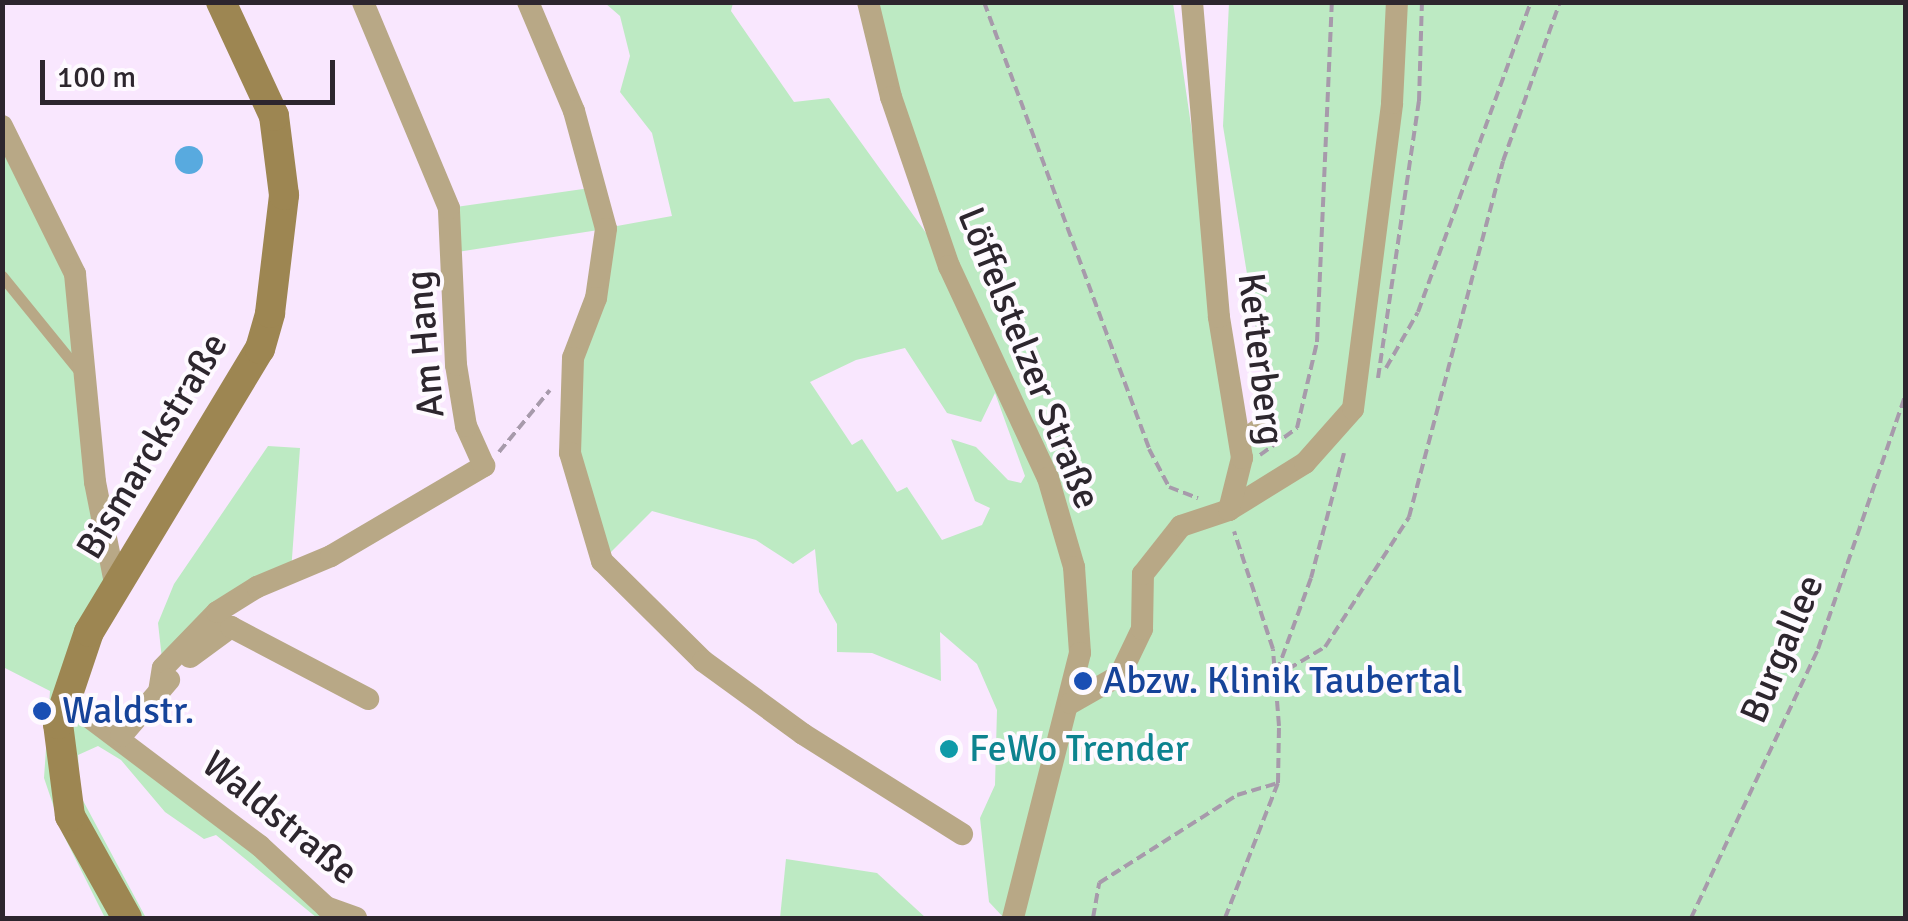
<!DOCTYPE html>
<html>
<head>
<meta charset="utf-8">
<style>
  body { margin:0 }
  #map { position:relative; width:1908px; height:921px; overflow:hidden; background:#f9e7fe; font-family:Signika,sans-serif }
  div>[style] { position:absolute }
  .green>* { inset:0; background:#bdeac3 }
  .water>* { inset:0; background:#58aadf }
  .round { border-radius:50% }
  .path>* { height:4px; margin-top:-2px; transform-origin:0; background:repeating-linear-gradient(90deg,#a79aab 0 10px,transparent 0 15px) }
  .lane>* { height:11px; margin:-5.5px; padding:0 5.5px; transform-origin:5.5px; border-radius:5.5px; background:#b8a886 }
  .street>* { height:22px; margin:-11px; padding:0 11px; transform-origin:11px; border-radius:11px; background:#b8a886 }
  .secondary>* { height:30px; margin:-15px; padding:0 15px; transform-origin:15px; border-radius:15px; background:#9d8652 }
  .dots>* { width:28px; height:28px; translate:-50% -50%; box-sizing:border-box; border:5px solid #fefaff; border-radius:50% }
  span { translate:-50% -50%; white-space:nowrap; text-align:center; line-height:1.15; -webkit-text-stroke:8px #fefaff; paint-order:stroke }
  .street-label { font-size:38px; color:#2d262e }
  .transit-label { font-size:38px; color:#164399 }
  .left { translate:0 -50%; text-align:left }
  .culture-label { font-size:38px; color:#0d838f }
  .frame { position:absolute; inset:0; border:5px solid #2d262e; pointer-events:none }
  .scale { position:absolute; left:40px; top:60px; width:295px; height:45px; box-sizing:border-box; border:5px solid #2d262e; border-top:0; padding-left:12px; font-size:30px; line-height:35px; white-space:nowrap; color:#2d262e; -webkit-text-stroke:8px #fefaff; paint-order:stroke }
</style>
</head>
<body>
<div id="map">
  <div class="green">
    <i style="clip-path:polygon(evenodd,605px 3px,733px 3px,731px 11px,794px 102px,829px 98px,947px 262px,868px 3px,1173px 3px,1237px 437px,1261px 420px,1266px 391px,1223px 126px,1229px 3px,1905px 3px,1905px 918px,1004px 918px,989px 902px,980px 818px,995px 785px,997px 710px,977px 664px,940px 632px,941px 681px,872px 653px,837px 652px,837px 624px,819px 592px,815px 549px,793px 564px,756px 540px,652px 511px,602px 561px,570px 453px,573px 358px,605px 229px,451px 253px,449px 208px,597px 187px,606px 228px,672px 216px,652px 133px,620px 92px,630px 56px,620px 16px,605px 3px,905px 348px,947px 413px,981px 422px,995px 393px,1025px 476px,1021px 483px,1008px 480px,976px 447px,951px 439px,975px 501px,990px 508px,982px 525px,942px 540px,907px 487px,897px 492px,862px 439px,852px 445px,810px 382px,856px 360px,905px 348px)"></i>
    <i style="clip-path:polygon(2px 126px,75px 274px,115px 583px,65px 699px,356px 918px,317px 918px,216px 835px,204px 839px,165px 812px,121px 760px,98px 746px,78px 755px,80px 795px,146px 918px,105px 918px,63px 834px,44px 778px,50px 691px,3px 667px)"></i>
    <i style="clip-path:polygon(268px 446px,300px 448px,291px 572px,257px 587px,163px 668px,158px 623px,174px 584px)"></i>
    <i style="clip-path:polygon(786px 859px,877px 873px,926px 918px,780px 918px)"></i>
  </div>
  <div class="water">
    <i class="round" style="left:175px;top:146px;width:28px;height:28px"></i>
  </div>
  <div class="path">
    <i style="left:984px;top:2px;width:476px;rotate:69.7deg"></i>
    <i style="left:1149px;top:449px;width:43px;rotate:62.2deg"></i>
    <i style="left:1169px;top:487px;width:31px;rotate:21deg"></i>
    <i style="left:1386px;top:368px;width:64px;rotate:-60.3deg"></i>
    <i style="left:1418px;top:312px;width:330px;rotate:-70deg"></i>
    <i style="left:1378px;top:378px;width:280px;rotate:-81.6deg"></i>
    <i style="left:1419px;top:101px;width:99px;rotate:-88.3deg"></i>
    <i style="left:499px;top:452px;width:80px;rotate:-50.6deg"></i>
    <i style="left:1344px;top:453px;width:129px;rotate:104.8deg"></i>
    <i style="left:1311px;top:578px;width:105px;rotate:110deg"></i>
    <i style="left:1275px;top:677px;width:58px;rotate:-31deg"></i>
    <i style="left:1325px;top:647px;width:155px;rotate:-57.1deg"></i>
    <i style="left:1409px;top:517px;width:368px;rotate:-75.2deg"></i>
    <i style="left:1503px;top:161px;width:169px;rotate:-70.3deg"></i>
    <i style="left:1260px;top:455px;width:46px;rotate:-36.1deg"></i>
    <i style="left:1297px;top:428px;width:88px;rotate:-76.9deg"></i>
    <i style="left:1317px;top:342px;width:340px;rotate:-87.5deg"></i>
    <i style="left:1093px;top:918px;width:36px;rotate:-80deg"></i>
    <i style="left:1099px;top:883px;width:164px;rotate:-32.5deg"></i>
    <i style="left:1237px;top:795px;width:43px;rotate:-16.3deg"></i>
    <i style="left:1225px;top:918px;width:145px;rotate:-68.6deg"></i>
    <i style="left:1278px;top:783px;width:57px;rotate:-89deg"></i>
    <i style="left:1279px;top:726px;width:77px;rotate:-94.5deg"></i>
    <i style="left:1273px;top:649px;width:124px;rotate:-108.3deg"></i>
    <i style="left:1691px;top:918px;width:297px;rotate:-64.7deg"></i>
    <i style="left:1818px;top:649px;width:271px;rotate:-71deg"></i>
  </div>
  <div class="lane">
    <i style="left:2px;top:276px;width:124px;rotate:50.9deg"></i>
    <i style="left:1237px;top:438px;width:30px;rotate:-37deg"></i>
    <i style="left:1261px;top:420px;width:29px;rotate:-80deg"></i>
  </div>
  <div class="street">
    <i style="left:528px;top:2px;width:118px;rotate:67.1deg"></i>
    <i style="left:574px;top:111px;width:122px;rotate:74.8deg"></i>
    <i style="left:606px;top:229px;width:70px;rotate:98.2deg"></i>
    <i style="left:596px;top:298px;width:64px;rotate:111deg"></i>
    <i style="left:573px;top:358px;width:95px;rotate:91.8deg"></i>
    <i style="left:570px;top:453px;width:113px;rotate:73.5deg"></i>
    <i style="left:602px;top:561px;width:142px;rotate:44.7deg"></i>
    <i style="left:703px;top:661px;width:124px;rotate:36.1deg"></i>
    <i style="left:803px;top:734px;width:188px;rotate:32.2deg"></i>
    <i style="left:868px;top:2px;width:98px;rotate:76.4deg"></i>
    <i style="left:891px;top:97px;width:179px;rotate:71.1deg"></i>
    <i style="left:949px;top:266px;width:234px;rotate:65deg"></i>
    <i style="left:1048px;top:478px;width:93px;rotate:73.7deg"></i>
    <i style="left:1074px;top:567px;width:86px;rotate:86deg"></i>
    <i style="left:1080px;top:653px;width:273px;rotate:104.2deg"></i>
    <i style="left:2px;top:126px;width:165px;rotate:63.7deg"></i>
    <i style="left:75px;top:274px;width:209px;rotate:84.5deg"></i>
    <i style="left:95px;top:482px;width:103px;rotate:78.8deg"></i>
    <i style="left:1229px;top:510px;width:89px;rotate:-31.7deg"></i>
    <i style="left:1305px;top:463px;width:72px;rotate:-48.4deg"></i>
    <i style="left:1353px;top:409px;width:308px;rotate:-82.7deg"></i>
    <i style="left:1392px;top:103px;width:101px;rotate:-87.2deg"></i>
    <i style="left:190px;top:657px;width:51px;rotate:-36.2deg"></i>
    <i style="left:231px;top:627px;width:155px;rotate:27.7deg"></i>
    <i style="left:159px;top:692px;width:24px;rotate:-81deg"></i>
    <i style="left:163px;top:668px;width:78px;rotate:-46deg"></i>
    <i style="left:217px;top:612px;width:47px;rotate:-32deg"></i>
    <i style="left:257px;top:587px;width:80px;rotate:-22.7deg"></i>
    <i style="left:331px;top:556px;width:178px;rotate:-30.5deg"></i>
    <i style="left:484px;top:466px;width:44px;rotate:-114.2deg"></i>
    <i style="left:466px;top:426px;width:62px;rotate:-99.3deg"></i>
    <i style="left:456px;top:365px;width:157px;rotate:-92.6deg"></i>
    <i style="left:449px;top:208px;width:223px;rotate:-112.7deg"></i>
    <i style="left:65px;top:699px;width:244px;rotate:37deg"></i>
    <i style="left:260px;top:846px;width:90px;rotate:42.7deg"></i>
    <i style="left:326px;top:907px;width:32px;rotate:20deg"></i>
    <i style="left:1071px;top:703px;width:56px;rotate:-29.7deg"></i>
    <i style="left:1120px;top:675px;width:51px;rotate:-64.4deg"></i>
    <i style="left:1142px;top:629px;width:55px;rotate:-89deg"></i>
    <i style="left:1143px;top:574px;width:61px;rotate:-51.6deg"></i>
    <i style="left:1181px;top:526px;width:51px;rotate:-18.4deg"></i>
    <i style="left:1229px;top:510px;width:54px;rotate:-76deg"></i>
    <i style="left:1242px;top:458px;width:143px;rotate:-99.3deg"></i>
    <i style="left:1219px;top:317px;width:316px;rotate:-94.9deg"></i>
    <i style="left:121px;top:736px;width:74px;rotate:-49.4deg"></i>
  </div>
  <div class="secondary">
    <i style="left:127px;top:918px;width:117px;rotate:-119.2deg"></i>
    <i style="left:70px;top:816px;width:93px;rotate:-97.4deg"></i>
    <i style="left:58px;top:724px;width:97px;rotate:-71.4deg"></i>
    <i style="left:89px;top:632px;width:331px;rotate:-58.9deg"></i>
    <i style="left:260px;top:349px;width:37px;rotate:-74deg"></i>
    <i style="left:270px;top:313px;width:119px;rotate:-83.2deg"></i>
    <i style="left:284px;top:195px;width:80px;rotate:-97.2deg"></i>
    <i style="left:274px;top:116px;width:126px;rotate:-114.9deg"></i>
  </div>
  <div class="dots">
    <i style="left:1083px;top:681px;background:#1a4fb4"></i>
    <i style="left:42px;top:711px;background:#1a4fb4"></i>
    <i style="left:949px;top:749px;background:#0f9aa8"></i>
  </div>
  <div class="street-label">
    <span style="left:425px;top:344px;rotate:-95deg">Am Hang</span>
    <span style="left:1029px;top:358px;rotate:68deg">Löffelstelzer Straße</span>
    <span style="left:1261px;top:359px;rotate:83deg">Ketterberg</span>
    <span style="left:152px;top:446px;rotate:-59deg">Bismarckstraße</span>
    <span style="left:1782px;top:649px;rotate:-67deg">Burgallee</span>
    <span style="left:280px;top:818px;rotate:39deg">Waldstraße</span>
  </div>
  <div class="transit-label">
    <span class="left" style="left:1103px;top:681px">Abzw. Klinik Taubertal</span>
    <span class="left" style="left:62px;top:711px">Waldstr.</span>
  </div>
  <div class="culture-label">
    <span class="left" style="left:969px;top:749px">FeWo Trender</span>
  </div>
  <div class="frame"></div>
  <div class="scale">100 m</div>
</div>
</body>
</html>
